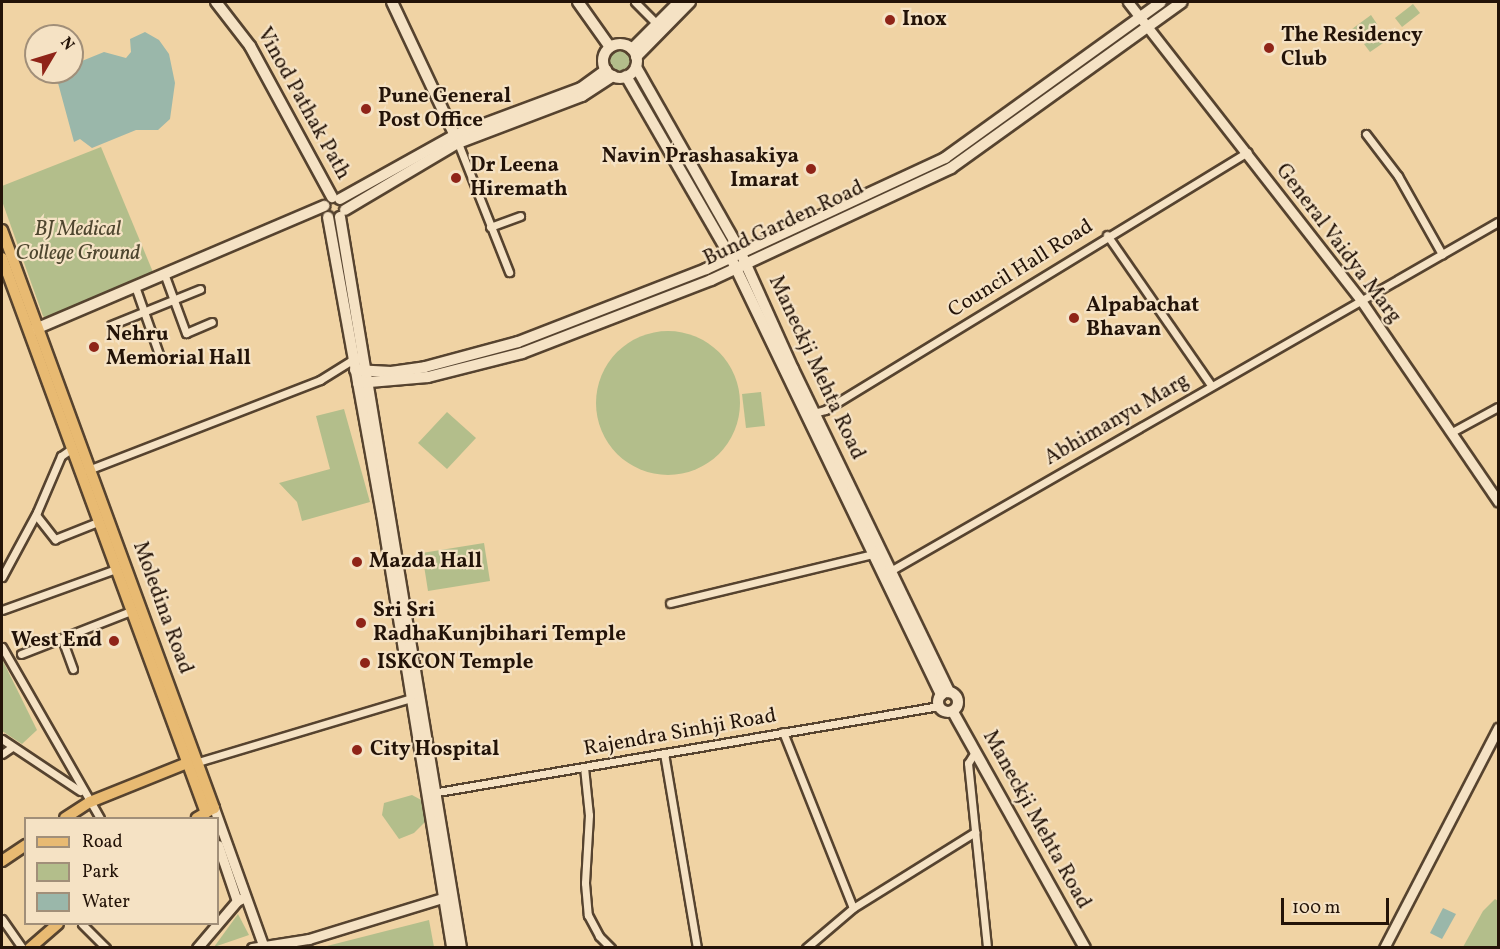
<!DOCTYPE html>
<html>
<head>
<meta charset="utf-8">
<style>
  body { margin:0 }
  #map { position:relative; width:1500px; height:949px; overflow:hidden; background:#f0d3a4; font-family:Vollkorn,serif }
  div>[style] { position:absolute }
  .green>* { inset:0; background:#b3be8b }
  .round { border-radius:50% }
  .water>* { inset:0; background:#9ab7aa }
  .roads { filter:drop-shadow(2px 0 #56432f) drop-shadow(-2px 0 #56432f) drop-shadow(0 2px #56432f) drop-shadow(0 -2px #56432f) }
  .minor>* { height:7px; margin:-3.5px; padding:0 3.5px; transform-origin:3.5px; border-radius:3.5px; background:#f5e2c4 }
  .tertiary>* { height:9px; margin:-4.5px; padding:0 4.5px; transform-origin:4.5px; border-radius:4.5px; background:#f5e2c4 }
  .secondary>* { height:10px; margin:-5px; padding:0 5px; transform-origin:5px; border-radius:5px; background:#f5e2c4 }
  .secondary>.ring { margin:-5px; padding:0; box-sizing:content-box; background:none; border:10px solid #f5e2c4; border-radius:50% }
  .primary>* { height:10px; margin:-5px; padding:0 5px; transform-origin:5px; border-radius:5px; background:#e8ba72 }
  .dots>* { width:16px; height:16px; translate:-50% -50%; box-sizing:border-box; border:3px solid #f5e2c4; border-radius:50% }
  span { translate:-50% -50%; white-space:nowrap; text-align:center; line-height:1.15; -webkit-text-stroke:4.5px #f5e2c4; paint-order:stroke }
  .poi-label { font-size:21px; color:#231308; font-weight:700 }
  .left { translate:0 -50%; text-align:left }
  .right { translate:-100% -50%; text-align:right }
  .street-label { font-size:21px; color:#231308 }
  .park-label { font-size:21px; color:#4e462f; font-style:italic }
  .frame { position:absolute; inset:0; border:3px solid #231308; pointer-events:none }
  .legend { position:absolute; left:24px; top:817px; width:195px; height:108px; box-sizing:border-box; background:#f5e2c4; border:2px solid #a18f79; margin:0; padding:8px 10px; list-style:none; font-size:18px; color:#231308 }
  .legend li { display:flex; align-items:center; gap:12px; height:30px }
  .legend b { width:30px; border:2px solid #a18f79 }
  .north { position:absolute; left:24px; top:24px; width:60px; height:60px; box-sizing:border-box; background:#f5e2c4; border:2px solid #a18f79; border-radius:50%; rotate:52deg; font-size:16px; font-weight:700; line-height:24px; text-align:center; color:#231308 }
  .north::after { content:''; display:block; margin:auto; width:21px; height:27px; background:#8f2418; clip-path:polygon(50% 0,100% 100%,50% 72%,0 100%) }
  .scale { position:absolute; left:1281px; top:898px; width:108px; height:27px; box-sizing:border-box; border:3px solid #231308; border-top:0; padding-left:8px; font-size:18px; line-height:21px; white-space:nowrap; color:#231308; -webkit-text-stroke:4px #f5e2c4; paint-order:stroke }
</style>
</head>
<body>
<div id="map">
  <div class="green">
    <i style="clip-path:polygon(1413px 4px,1420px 13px,1402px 27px,1395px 18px)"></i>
    <i style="clip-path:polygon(1371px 15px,1377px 24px,1359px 38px,1352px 29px)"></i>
    <i style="clip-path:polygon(1382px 30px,1389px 39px,1370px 52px,1364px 44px)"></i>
    <i class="round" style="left:610px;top:51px;width:20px;height:20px"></i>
    <i style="clip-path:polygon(101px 147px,155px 277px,49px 321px,43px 316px,2px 201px,2px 186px)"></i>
    <i class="round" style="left:596px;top:331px;width:144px;height:144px"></i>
    <i style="clip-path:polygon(761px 392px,765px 426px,746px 428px,742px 394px)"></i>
    <i style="clip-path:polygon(344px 409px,370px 502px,302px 521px,297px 502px,279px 483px,330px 469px,316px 416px)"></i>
    <i style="clip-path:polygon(447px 412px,476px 438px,447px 469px,418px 443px)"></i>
    <i style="clip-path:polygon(484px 543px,490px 581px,428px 591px,422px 553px)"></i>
    <i style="clip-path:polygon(2px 659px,37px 730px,22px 744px,2px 731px)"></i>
    <i style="clip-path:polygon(412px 795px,423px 801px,426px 821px,414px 833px,399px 839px,382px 815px,384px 803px)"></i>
    <i style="clip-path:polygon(1495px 899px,1498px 901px,1498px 947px,1463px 947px,1483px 911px)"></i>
    <i style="clip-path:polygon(238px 914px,249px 935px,214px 947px)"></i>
    <i style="clip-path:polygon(429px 920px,434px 947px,323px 947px)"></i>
  </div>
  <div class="water">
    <i style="clip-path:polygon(145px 32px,159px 40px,169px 54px,175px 83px,170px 119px,158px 130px,136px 130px,92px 148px,80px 139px,74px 142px,55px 72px,72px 72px,72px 65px,104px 52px,126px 58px,131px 52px,130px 39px)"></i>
    <i style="clip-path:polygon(1443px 908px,1456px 914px,1442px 939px,1430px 933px)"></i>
  </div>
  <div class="roads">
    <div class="minor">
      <i style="left:635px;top:2px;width:31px;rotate:45deg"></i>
      <i style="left:1366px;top:134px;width:53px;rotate:52.7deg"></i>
      <i style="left:1398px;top:176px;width:90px;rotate:60.6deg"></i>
      <i style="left:458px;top:143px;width:139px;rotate:68.4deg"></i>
      <i style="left:490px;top:227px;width:32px;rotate:-20deg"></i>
      <i style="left:1107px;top:235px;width:183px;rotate:55.3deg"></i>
      <i style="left:165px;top:276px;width:61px;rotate:69.8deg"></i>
      <i style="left:186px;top:333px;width:28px;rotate:-23deg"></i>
      <i style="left:136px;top:289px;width:75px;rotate:70.6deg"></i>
      <i style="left:111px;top:325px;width:96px;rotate:-22deg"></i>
      <i style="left:810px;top:414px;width:16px;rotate:-15deg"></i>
      <i style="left:825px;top:410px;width:495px;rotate:-31.4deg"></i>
      <i style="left:1452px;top:432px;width:52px;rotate:-28.5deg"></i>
      <i style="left:88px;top:470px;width:249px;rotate:-21.2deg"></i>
      <i style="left:320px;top:380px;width:44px;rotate:-31.9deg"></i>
      <i style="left:36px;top:515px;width:31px;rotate:52deg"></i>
      <i style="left:55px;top:539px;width:46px;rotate:-21.6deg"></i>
      <i style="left:892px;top:570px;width:699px;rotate:-29.87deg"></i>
      <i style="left:2px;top:577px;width:74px;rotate:-61.7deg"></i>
      <i style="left:37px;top:512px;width:61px;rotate:-66.8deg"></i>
      <i style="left:61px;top:456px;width:12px;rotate:-35deg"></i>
      <i style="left:670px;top:603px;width:209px;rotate:-13.6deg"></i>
      <i style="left:2px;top:610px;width:121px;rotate:-19.8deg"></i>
      <i style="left:62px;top:639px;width:32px;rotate:70deg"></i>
      <i style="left:2px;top:647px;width:197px;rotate:60.2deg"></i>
      <i style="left:21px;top:654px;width:118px;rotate:-21.4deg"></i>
      <i style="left:783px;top:732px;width:189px;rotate:68.3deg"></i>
      <i style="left:2px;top:739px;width:94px;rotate:33.7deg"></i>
      <i style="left:975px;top:752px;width:13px;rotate:122deg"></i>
      <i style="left:968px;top:763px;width:186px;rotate:84.1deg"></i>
      <i style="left:664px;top:753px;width:198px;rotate:80.4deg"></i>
      <i style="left:2px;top:754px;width:12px;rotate:-35deg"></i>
      <i style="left:198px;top:762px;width:227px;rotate:-16.7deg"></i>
      <i style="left:584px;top:767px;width:48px;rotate:84.1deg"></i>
      <i style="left:589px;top:815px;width:68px;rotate:93.4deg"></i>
      <i style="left:585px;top:883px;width:32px;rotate:85deg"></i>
      <i style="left:588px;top:915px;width:24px;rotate:62deg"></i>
      <i style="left:599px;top:936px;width:17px;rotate:45deg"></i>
      <i style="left:432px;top:793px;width:514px;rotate:-9.74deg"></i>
      <i style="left:2px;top:919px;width:35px;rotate:55deg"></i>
      <i style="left:82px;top:924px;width:34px;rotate:45deg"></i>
      <i style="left:806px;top:948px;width:62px;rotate:-40.4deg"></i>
      <i style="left:853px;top:908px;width:144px;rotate:-31.9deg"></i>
    </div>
    <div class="tertiary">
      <i style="left:1128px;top:2px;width:377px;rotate:52deg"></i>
      <i style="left:1360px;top:299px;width:245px;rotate:55.7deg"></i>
      <i style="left:214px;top:808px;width:145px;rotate:70.3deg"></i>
      <i style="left:218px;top:845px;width:59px;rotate:71.3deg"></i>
      <i style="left:197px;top:948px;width:62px;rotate:-49.6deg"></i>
      <i style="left:237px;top:901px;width:9px;rotate:-27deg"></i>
      <i style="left:252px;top:948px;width:58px;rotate:-9deg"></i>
      <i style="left:309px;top:939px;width:146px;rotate:-17.1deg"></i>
      <i style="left:1384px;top:948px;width:248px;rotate:-62.6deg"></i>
    </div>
    <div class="secondary">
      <i style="left:216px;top:2px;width:56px;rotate:52.3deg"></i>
      <i style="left:250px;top:46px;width:172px;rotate:61.5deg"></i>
      <i style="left:392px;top:2px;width:153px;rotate:64.8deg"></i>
      <i style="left:578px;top:2px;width:55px;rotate:54.6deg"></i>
      <i class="ring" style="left:603px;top:44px;width:24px;height:24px"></i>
      <i style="left:632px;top:49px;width:66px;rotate:-45deg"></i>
      <i style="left:636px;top:57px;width:77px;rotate:-45.5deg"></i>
      <i style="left:636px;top:67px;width:211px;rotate:60.5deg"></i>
      <i style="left:740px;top:251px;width:129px;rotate:65.8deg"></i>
      <i style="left:793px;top:369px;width:359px;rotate:64.2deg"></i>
      <i style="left:626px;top:76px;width:208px;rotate:60deg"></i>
      <i style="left:730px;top:256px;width:487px;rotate:64.3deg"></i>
      <i style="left:340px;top:199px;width:132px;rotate:-29.1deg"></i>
      <i style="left:455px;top:135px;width:134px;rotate:-20.5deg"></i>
      <i style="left:581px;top:88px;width:31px;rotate:-36deg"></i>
      <i style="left:345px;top:210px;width:131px;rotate:-30.7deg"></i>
      <i style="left:458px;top:143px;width:133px;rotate:-20.8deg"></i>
      <i style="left:582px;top:96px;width:37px;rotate:-33deg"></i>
      <i style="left:328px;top:217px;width:302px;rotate:79.7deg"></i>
      <i style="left:382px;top:514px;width:440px;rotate:80.8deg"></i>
      <i style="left:340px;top:217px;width:741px;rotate:80.6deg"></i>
      <i style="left:31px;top:331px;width:319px;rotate:-23.1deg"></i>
      <i style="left:355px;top:370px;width:36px;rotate:3deg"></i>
      <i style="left:391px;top:372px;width:34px;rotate:-8deg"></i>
      <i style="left:425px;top:367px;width:96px;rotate:-15deg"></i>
      <i style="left:518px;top:342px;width:202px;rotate:-21.2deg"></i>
      <i style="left:706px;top:269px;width:264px;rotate:-24.9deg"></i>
      <i style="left:945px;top:158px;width:266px;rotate:-35.8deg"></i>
      <i style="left:358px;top:383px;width:70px;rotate:-4.9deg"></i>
      <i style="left:428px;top:377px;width:97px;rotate:-14.3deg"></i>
      <i style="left:522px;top:353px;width:203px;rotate:-21.1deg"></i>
      <i style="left:711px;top:280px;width:265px;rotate:-25deg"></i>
      <i style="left:951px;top:168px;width:284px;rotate:-35.7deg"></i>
      <i class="ring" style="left:938px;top:692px;width:10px;height:10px"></i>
      <i style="left:953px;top:712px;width:270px;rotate:60.8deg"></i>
    </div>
    <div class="primary">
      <i style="left:2px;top:230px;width:616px;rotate:69.86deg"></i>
      <i style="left:214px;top:808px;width:20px;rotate:150deg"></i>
      <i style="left:2px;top:258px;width:591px;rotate:69.82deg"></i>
      <i style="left:65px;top:818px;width:30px;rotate:-33deg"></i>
      <i style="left:90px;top:802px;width:105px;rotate:-21.9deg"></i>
      <i style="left:2px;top:861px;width:29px;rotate:-34deg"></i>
      <i style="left:30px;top:948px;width:37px;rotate:-41deg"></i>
    </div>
  </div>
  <div class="dots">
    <i style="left:890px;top:20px;background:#8f2418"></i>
    <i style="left:1269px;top:48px;background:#8f2418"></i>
    <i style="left:366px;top:109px;background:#8f2418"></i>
    <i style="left:811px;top:169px;background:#8f2418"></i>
    <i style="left:456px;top:178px;background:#8f2418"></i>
    <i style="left:1074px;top:318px;background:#8f2418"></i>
    <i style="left:94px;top:347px;background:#8f2418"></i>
    <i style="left:357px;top:562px;background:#8f2418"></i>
    <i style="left:361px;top:623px;background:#8f2418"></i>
    <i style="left:114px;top:641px;background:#8f2418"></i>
    <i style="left:365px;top:663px;background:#8f2418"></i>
    <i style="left:357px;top:750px;background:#8f2418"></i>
  </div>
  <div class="poi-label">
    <span class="left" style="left:902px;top:20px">Inox</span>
    <span class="left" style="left:1281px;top:48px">The Residency<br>Club</span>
    <span class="left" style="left:378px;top:109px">Pune General<br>Post Office</span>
    <span class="right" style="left:799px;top:169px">Navin Prashasakiya<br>Imarat</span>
    <span class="left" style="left:470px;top:178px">Dr Leena<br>Hiremath</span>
    <span class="left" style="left:1086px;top:318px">Alpabachat<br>Bhavan</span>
    <span class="left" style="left:106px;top:347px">Nehru<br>Memorial Hall</span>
    <span class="left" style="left:369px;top:562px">Mazda Hall</span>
    <span class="left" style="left:373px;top:623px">Sri Sri<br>RadhaKunjbihari Temple</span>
    <span class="right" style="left:102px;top:641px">West End</span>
    <span class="left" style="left:377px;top:663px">ISKCON Temple</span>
    <span class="left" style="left:370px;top:750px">City Hospital</span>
  </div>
  <div class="street-label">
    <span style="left:303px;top:104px;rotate:61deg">Vinod Pathak Path</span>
    <span style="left:784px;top:224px;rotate:-25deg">Bund Garden Road</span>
    <span style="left:1338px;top:244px;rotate:53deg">General Vaidya Marg</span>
    <span style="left:1021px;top:269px;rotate:-32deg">Council Hall Road</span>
    <span style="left:816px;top:368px;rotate:65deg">Maneckji Mehta Road</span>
    <span style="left:1117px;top:420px;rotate:-30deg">Abhimanyu Marg</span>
    <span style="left:162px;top:608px;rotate:70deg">Moledina Road</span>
    <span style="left:680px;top:733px;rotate:-10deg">Rajendra Sinhji Road</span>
    <span style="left:1036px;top:820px;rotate:61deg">Maneckji Mehta Road</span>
  </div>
  <div class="park-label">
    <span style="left:78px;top:242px">BJ Medical<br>College Ground</span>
  </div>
  <div class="frame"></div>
  <ul class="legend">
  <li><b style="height:8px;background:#e8ba72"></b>Road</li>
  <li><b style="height:16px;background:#b3be8b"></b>Park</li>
  <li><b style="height:16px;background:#9ab7aa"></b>Water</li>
  </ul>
  <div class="north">N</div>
  <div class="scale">100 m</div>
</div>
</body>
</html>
